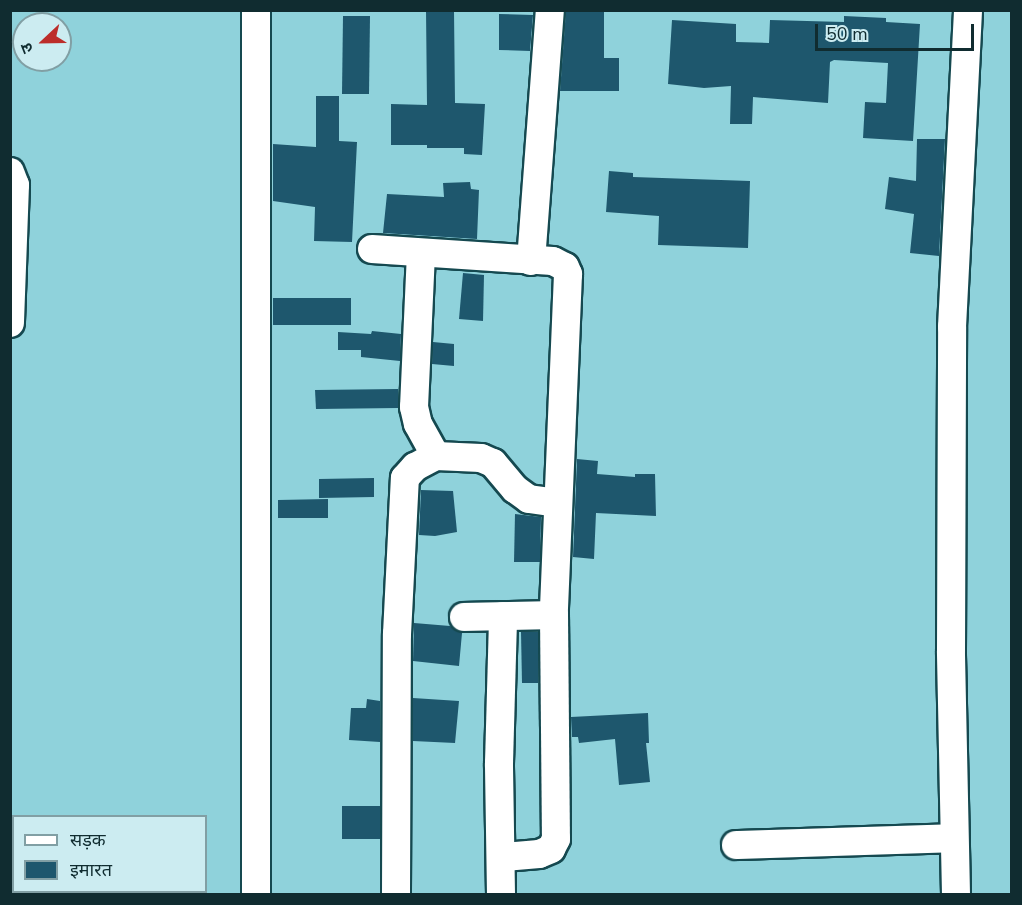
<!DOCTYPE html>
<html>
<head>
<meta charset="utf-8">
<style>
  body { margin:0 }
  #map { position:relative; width:1022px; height:905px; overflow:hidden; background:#8fd2db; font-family:"Nunito Sans","Noto Sans Devanagari",sans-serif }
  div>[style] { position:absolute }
  .building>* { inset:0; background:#1e576d }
  .roads { filter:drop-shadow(2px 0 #154950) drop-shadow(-2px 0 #154950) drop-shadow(0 2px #154950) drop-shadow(0 -2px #154950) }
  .minor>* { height:28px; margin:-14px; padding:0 14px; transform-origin:14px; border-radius:14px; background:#fff }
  span { translate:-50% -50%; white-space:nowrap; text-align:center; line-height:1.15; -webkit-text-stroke:6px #ccecf1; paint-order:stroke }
  .frame { position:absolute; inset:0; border:12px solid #102c30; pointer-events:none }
  .legend { position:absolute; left:12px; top:815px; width:195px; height:78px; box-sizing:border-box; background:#ccecf1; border:2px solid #819fa4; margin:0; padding:8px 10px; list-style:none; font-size:18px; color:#102c30 }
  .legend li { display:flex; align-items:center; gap:12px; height:30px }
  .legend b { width:30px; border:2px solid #819fa4 }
  .north { position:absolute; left:12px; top:12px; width:60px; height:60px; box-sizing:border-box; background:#ccecf1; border:2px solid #819fa4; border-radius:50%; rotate:248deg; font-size:16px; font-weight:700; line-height:24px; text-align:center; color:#102c30 }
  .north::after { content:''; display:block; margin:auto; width:21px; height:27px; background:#bc2d2a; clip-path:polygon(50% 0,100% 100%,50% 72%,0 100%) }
  .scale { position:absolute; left:815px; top:24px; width:159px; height:27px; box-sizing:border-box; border:3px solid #102c30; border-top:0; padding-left:8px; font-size:18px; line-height:21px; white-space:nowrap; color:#102c30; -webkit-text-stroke:4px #ccecf1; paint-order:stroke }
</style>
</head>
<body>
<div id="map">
  <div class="building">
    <i style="clip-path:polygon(426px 10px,454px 10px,455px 103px,485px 104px,482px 155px,464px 154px,464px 148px,427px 148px,427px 145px,391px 145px,391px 104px,427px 105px)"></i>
    <i style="clip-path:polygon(566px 10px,604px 10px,604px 58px,619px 58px,619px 91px,560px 91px)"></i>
    <i style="clip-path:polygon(499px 14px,533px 15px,530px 51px,499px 50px)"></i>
    <i style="clip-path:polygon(343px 16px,370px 16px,369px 94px,342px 94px)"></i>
    <i style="clip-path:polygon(844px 16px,886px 18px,886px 22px,920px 24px,913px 141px,863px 138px,865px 102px,886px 103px,888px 63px,834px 60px,830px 62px,828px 103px,753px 97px,752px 124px,730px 124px,731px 86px,704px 88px,668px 84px,672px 20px,736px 24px,736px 42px,769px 43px,770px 20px,844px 22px)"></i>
    <i style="clip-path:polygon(316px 96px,339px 96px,339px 141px,357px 142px,352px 242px,314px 241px,315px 207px,273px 201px,273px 144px,316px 147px)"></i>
    <i style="clip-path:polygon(917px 139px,945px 139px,939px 256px,910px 253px,914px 214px,885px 209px,889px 177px,916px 181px)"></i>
    <i style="clip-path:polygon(609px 171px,633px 173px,633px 177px,750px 181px,748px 248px,658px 245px,659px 216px,606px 212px)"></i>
    <i style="clip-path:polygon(470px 182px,471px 189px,479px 190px,477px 239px,383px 233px,387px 194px,444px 197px,443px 183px)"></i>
    <i style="clip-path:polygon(463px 273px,484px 275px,483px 321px,459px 319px)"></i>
    <i style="clip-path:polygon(273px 298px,351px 298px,351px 325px,273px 325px)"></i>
    <i style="clip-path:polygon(372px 331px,401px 334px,400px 361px,361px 357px,361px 350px,338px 350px,338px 332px,371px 334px)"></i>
    <i style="clip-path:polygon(433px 342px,454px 344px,454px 366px,432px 364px)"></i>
    <i style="clip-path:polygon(398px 389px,398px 408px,316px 409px,315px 390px)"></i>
    <i style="clip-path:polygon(577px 459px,598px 461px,597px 474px,635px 477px,635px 474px,655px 474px,656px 516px,596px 513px,594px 559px,573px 557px)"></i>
    <i style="clip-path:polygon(374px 478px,374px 497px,319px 498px,319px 479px)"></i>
    <i style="clip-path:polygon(421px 490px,453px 491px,457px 532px,435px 536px,419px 535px)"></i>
    <i style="clip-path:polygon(328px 499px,328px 518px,278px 518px,278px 500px)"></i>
    <i style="clip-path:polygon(515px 514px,541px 517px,540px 562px,514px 562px)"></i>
    <i style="clip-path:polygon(414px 623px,450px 626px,462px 633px,459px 666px,413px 661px)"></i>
    <i style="clip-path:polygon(521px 632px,538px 632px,538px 683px,522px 683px)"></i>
    <i style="clip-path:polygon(413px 698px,459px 701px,455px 743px,413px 741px)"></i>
    <i style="clip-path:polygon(367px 699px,380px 701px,380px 742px,349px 740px,351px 708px,366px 708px)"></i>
    <i style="clip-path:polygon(648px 713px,649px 743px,646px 743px,650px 782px,619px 785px,615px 739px,579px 743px,578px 737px,572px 737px,571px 717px)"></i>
    <i style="clip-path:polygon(342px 806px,380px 806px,380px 839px,342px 839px)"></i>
  </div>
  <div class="roads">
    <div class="minor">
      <i style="left:256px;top:10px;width:884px;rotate:90deg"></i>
      <i style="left:10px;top:172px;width:14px;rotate:69deg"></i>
      <i style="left:15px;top:185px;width:138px;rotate:92.1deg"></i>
      <i style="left:372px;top:249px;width:181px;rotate:3.8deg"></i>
      <i style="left:553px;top:261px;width:13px;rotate:27deg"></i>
      <i style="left:565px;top:267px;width:8px;rotate:67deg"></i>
      <i style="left:568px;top:274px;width:341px;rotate:92.4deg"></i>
      <i style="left:554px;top:615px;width:224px;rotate:89.5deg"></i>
      <i style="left:556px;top:839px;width:11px;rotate:117deg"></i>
      <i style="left:551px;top:849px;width:13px;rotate:157deg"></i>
      <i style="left:539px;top:854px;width:38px;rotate:175deg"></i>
      <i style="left:421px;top:253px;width:154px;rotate:92.6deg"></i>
      <i style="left:414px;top:407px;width:17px;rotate:77deg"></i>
      <i style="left:418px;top:424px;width:37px;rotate:61deg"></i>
      <i style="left:531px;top:261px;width:252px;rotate:-85.7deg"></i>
      <i style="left:464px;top:617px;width:90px;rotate:-1.3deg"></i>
      <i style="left:736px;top:845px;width:217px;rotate:-1.8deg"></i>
      <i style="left:396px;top:894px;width:260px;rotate:-89.8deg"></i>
      <i style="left:397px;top:634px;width:156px;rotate:-87.1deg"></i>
      <i style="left:405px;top:478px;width:15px;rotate:-48deg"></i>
      <i style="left:415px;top:467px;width:24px;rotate:-28deg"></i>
      <i style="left:436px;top:456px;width:45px;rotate:2.5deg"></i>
      <i style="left:481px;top:458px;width:13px;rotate:23deg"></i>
      <i style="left:493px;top:463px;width:34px;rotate:50deg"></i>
      <i style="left:515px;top:489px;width:17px;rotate:36deg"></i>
      <i style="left:529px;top:499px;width:28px;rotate:8deg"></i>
      <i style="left:501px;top:894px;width:131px;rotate:-90.9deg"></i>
      <i style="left:499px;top:763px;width:147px;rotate:-88.4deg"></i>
      <i style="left:956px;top:894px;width:243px;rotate:-91.2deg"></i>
      <i style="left:951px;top:651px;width:324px;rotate:-89.8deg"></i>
      <i style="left:952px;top:327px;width:317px;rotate:-87.1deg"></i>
    </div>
  </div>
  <div class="frame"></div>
  <ul class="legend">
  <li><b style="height:8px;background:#fff"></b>सड़क</li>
  <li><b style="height:16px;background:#1e576d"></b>इमारत</li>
  </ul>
  <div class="north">उ</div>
  <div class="scale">50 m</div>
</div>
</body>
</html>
